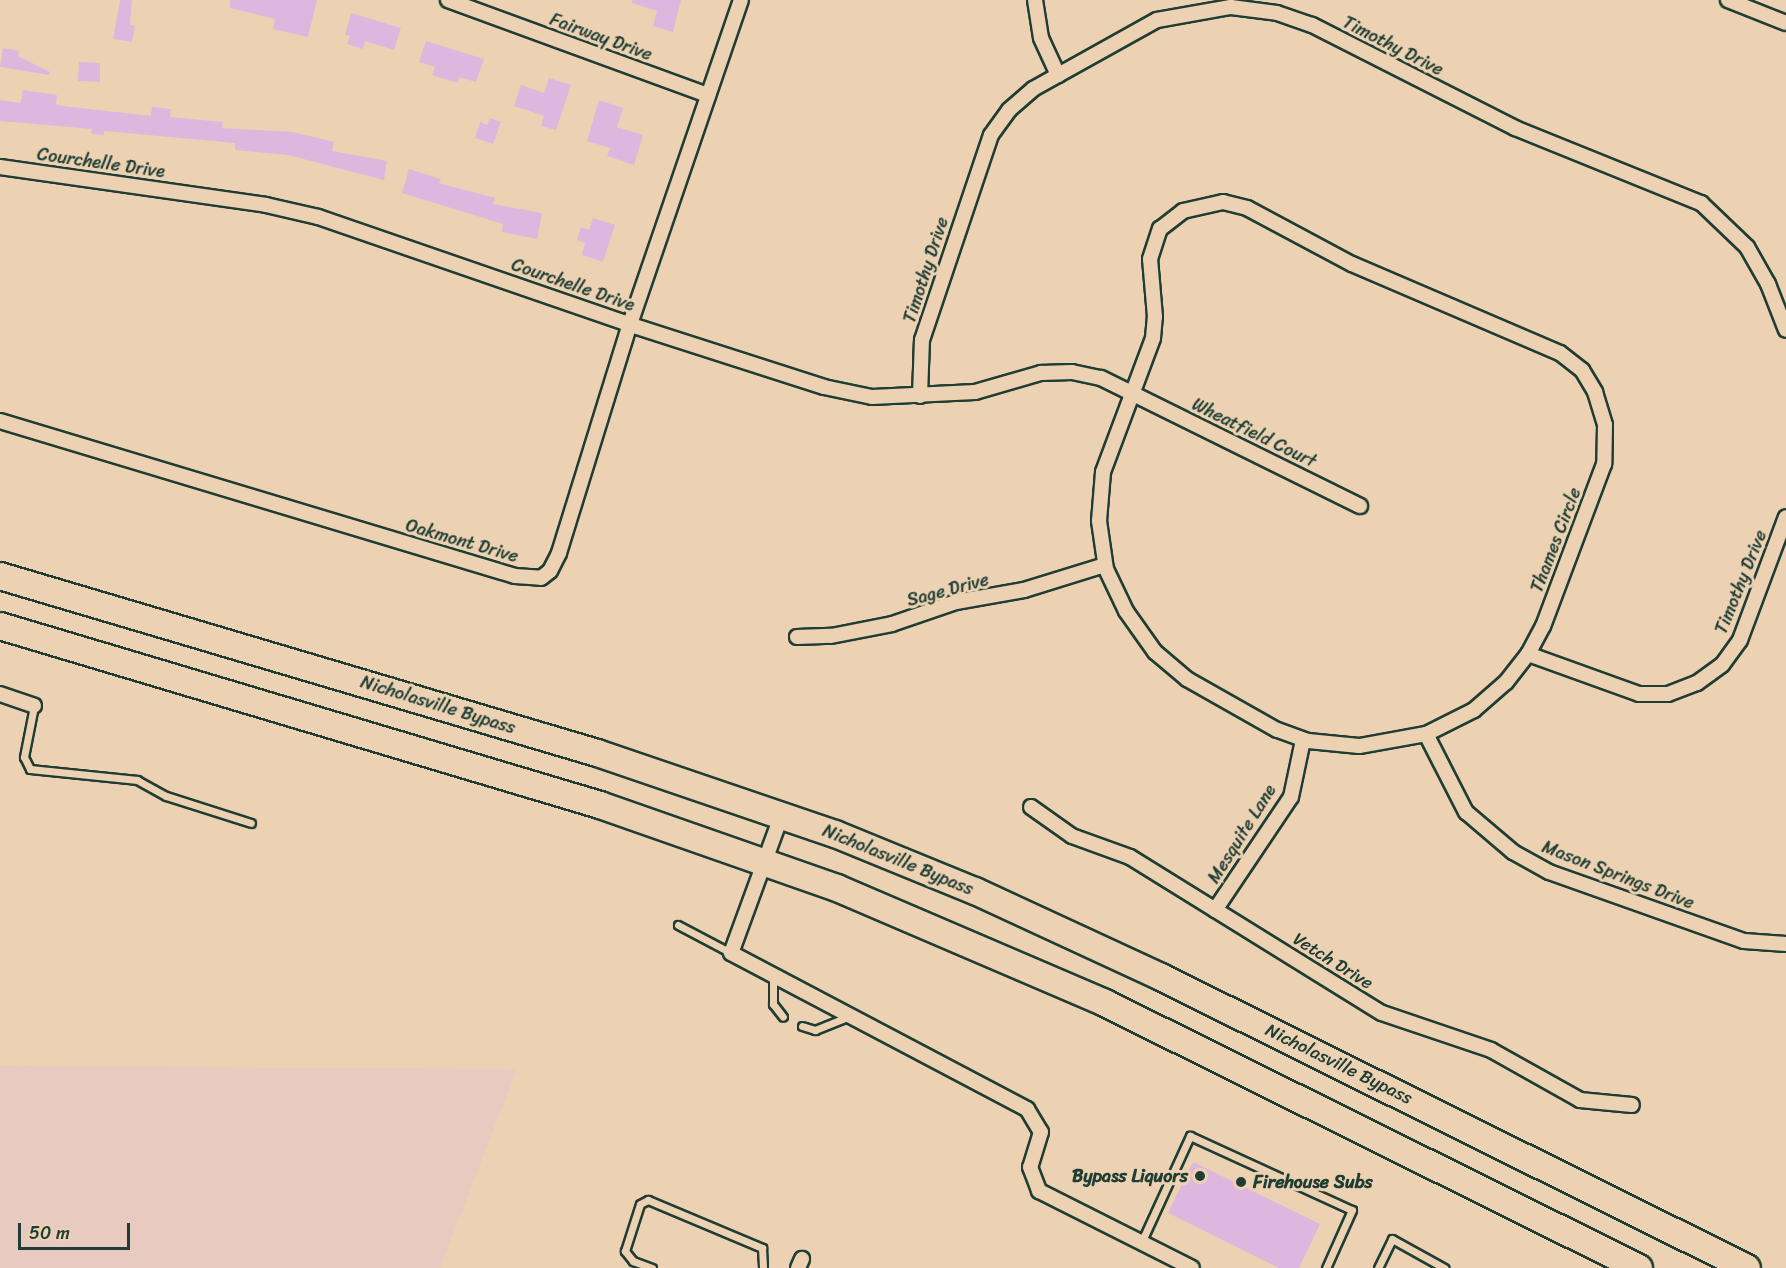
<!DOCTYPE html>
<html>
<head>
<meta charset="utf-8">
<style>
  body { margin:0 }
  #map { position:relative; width:1786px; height:1268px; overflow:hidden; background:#ecd2b3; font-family:Sriracha,sans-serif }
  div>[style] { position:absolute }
  .built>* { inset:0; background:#e8cac0 }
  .building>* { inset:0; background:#dfb6de }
  .roads { filter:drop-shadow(2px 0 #1f3d34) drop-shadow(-2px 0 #1f3d34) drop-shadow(0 2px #1f3d34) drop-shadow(0 -2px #1f3d34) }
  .lane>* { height:7px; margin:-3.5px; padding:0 3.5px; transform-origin:3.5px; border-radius:3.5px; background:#ecd2b3 }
  .street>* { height:14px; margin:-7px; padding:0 7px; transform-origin:7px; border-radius:7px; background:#ecd2b3 }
  .highway>* { height:26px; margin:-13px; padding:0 13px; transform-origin:13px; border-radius:13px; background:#ecd2b3 }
  .dots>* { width:16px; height:16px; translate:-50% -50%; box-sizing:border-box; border:3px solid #ecd2b3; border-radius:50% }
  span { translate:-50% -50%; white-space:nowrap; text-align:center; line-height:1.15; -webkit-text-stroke:6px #ecd2b3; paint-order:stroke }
  .street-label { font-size:18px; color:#1f3d34 }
  .poi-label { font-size:18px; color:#1f3d34; font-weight:700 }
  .right { translate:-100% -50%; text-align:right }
  .left { translate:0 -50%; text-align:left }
  .scale { position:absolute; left:18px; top:1223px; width:112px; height:27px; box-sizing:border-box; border:3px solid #1f3d34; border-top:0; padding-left:8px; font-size:18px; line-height:21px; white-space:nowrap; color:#1f3d34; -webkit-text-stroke:4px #ecd2b3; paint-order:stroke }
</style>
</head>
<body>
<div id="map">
  <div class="built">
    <i style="clip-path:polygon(0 1066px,517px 1069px,440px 1268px,0 1268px)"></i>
  </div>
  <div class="building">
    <i style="clip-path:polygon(120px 0,132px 0,130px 25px,135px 26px,132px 42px,113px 39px)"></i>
    <i style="clip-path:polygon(230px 0,317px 0,308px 37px,273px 29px,275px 19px,230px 8px)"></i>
    <i style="clip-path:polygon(632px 0,681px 0,673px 32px,653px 26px,657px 11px,632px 3px)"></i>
    <i style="clip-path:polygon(351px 13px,401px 28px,394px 50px,365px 41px,363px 49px,347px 44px,350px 36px,345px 35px)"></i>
    <i style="clip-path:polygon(426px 41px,484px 59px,476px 82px,459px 77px,458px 83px,432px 75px,435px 67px,419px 62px)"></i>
    <i style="clip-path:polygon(3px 48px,19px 51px,18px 56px,50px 72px,49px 75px,0 67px)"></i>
    <i style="clip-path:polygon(79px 62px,100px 63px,100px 82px,78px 81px)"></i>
    <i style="clip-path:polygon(549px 78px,571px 85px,556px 130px,541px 126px,544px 116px,514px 106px,521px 85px,544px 93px)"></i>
    <i style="clip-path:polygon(23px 90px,57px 95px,56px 104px,63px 106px,151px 116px,152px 107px,171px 109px,170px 117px,223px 122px,222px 128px,293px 132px,334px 142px,332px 151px,387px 161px,384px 180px,288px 155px,235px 150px,235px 143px,104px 131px,104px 135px,91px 134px,92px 129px,0 121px,0 100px,21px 103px)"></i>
    <i style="clip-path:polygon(599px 100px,623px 108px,617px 127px,643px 135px,634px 165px,607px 156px,610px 148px,587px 141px)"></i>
    <i style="clip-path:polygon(490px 118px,501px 122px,493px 144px,475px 138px,480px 122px,487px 125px)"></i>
    <i style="clip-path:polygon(409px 169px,441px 179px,439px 183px,495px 198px,493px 204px,542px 213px,537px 239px,502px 232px,503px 224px,402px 193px)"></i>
    <i style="clip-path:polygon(593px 218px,615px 225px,603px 262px,582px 255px,585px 243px,577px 240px,581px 227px,589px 230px)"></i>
    <i style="clip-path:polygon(1193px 1162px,1320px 1224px,1299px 1268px,1279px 1268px,1168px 1213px)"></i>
  </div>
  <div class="roads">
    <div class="lane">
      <i style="left:34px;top:706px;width:52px;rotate:101.1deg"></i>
      <i style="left:24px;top:757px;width:13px;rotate:63deg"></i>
      <i style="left:30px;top:769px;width:108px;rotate:5.9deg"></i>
      <i style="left:137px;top:780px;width:33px;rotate:29deg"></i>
      <i style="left:166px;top:796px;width:89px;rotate:17.6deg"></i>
      <i style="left:678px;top:925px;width:60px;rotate:27.8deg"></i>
      <i style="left:773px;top:975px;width:29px;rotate:90deg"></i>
      <i style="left:773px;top:1004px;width:16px;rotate:52deg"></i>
      <i style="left:802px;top:1026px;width:14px;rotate:17deg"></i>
      <i style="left:815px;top:1030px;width:37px;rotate:-22deg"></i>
      <i style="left:1141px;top:1243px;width:118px;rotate:-65.4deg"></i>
      <i style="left:1190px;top:1136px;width:178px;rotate:24.6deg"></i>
      <i style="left:1352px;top:1210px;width:64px;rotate:114.1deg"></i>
      <i style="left:652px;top:1268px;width:20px;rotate:-160deg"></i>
      <i style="left:633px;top:1261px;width:13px;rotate:-129deg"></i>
      <i style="left:625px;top:1251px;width:49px;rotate:-72.3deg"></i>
      <i style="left:640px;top:1204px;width:9px;rotate:-27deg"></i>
      <i style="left:648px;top:1200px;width:124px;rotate:22.8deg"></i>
      <i style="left:762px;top:1248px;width:20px;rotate:87deg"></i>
      <i style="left:1378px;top:1268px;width:32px;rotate:-64deg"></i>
      <i style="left:1392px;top:1239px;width:60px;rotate:29.1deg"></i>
    </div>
    <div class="street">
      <i style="left:448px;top:0;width:277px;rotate:20.1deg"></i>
      <i style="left:1035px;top:0;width:38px;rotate:81deg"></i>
      <i style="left:1041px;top:38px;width:41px;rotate:65.3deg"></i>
      <i style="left:1728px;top:0;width:62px;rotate:21.6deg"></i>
      <i style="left:0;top:167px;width:269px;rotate:8.1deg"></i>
      <i style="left:266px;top:205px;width:53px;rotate:13deg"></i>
      <i style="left:318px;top:217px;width:328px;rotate:19deg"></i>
      <i style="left:628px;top:324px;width:206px;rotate:17.8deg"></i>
      <i style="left:824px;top:387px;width:49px;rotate:11.8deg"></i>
      <i style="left:872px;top:397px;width:103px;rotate:-2.8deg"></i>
      <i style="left:975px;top:392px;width:69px;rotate:-16.1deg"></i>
      <i style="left:1041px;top:373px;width:31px;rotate:-2deg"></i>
      <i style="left:1072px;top:372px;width:30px;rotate:12deg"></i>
      <i style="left:1101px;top:378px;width:289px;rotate:26.3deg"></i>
      <i style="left:1223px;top:202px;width:25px;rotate:14deg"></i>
      <i style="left:1247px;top:208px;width:119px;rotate:28.1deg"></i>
      <i style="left:1352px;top:264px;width:226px;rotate:23.2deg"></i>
      <i style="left:1560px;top:353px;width:28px;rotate:38deg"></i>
      <i style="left:1582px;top:370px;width:26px;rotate:59deg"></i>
      <i style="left:1595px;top:392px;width:34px;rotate:73deg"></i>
      <i style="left:1605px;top:425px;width:39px;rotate:91deg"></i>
      <i style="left:1604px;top:464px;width:173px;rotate:110.6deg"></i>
      <i style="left:1543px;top:626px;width:32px;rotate:118deg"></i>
      <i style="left:1528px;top:654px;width:36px;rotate:128deg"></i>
      <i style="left:1506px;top:682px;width:43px;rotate:138.8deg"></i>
      <i style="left:1474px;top:710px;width:54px;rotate:153.4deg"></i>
      <i style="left:1426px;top:734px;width:68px;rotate:169.8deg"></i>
      <i style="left:1359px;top:746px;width:51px;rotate:-174.4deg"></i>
      <i style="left:1308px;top:741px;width:33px;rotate:-160deg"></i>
      <i style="left:1277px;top:730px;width:103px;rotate:-150.5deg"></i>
      <i style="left:1187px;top:679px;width:42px;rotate:-139.8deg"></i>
      <i style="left:1155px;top:652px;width:50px;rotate:-125.3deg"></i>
      <i style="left:1126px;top:611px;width:47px;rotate:-115.5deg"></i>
      <i style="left:1106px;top:569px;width:49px;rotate:-98.3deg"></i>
      <i style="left:1099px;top:521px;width:49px;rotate:-85.3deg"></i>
      <i style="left:1103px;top:472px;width:143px;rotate:-69.5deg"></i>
      <i style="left:1153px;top:338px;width:21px;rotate:-85deg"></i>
      <i style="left:1155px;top:317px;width:58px;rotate:-94.9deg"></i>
      <i style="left:1150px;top:259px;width:32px;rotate:-72deg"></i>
      <i style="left:1160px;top:229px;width:29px;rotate:-38deg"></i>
      <i style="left:1183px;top:211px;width:41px;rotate:-12.7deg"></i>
      <i style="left:920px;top:396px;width:56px;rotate:-88deg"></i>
      <i style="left:922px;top:340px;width:216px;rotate:-71.4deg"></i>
      <i style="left:991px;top:135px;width:31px;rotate:-54deg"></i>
      <i style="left:1009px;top:110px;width:32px;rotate:-41deg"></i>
      <i style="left:1033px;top:89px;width:142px;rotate:-29.1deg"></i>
      <i style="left:1157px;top:20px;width:75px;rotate:-10deg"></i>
      <i style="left:1231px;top:7px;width:46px;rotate:7.4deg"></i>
      <i style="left:1277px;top:13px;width:37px;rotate:19deg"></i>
      <i style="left:1312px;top:25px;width:228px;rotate:26.9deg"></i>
      <i style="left:1515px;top:128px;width:201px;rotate:22deg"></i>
      <i style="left:1701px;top:203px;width:64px;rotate:43.7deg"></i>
      <i style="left:1747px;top:247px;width:43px;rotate:60.4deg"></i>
      <i style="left:1768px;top:284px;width:49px;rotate:68.6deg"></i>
      <i style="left:0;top:421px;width:538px;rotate:16.75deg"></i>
      <i style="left:515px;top:576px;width:26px;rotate:4deg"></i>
      <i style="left:541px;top:578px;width:11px;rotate:-38deg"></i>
      <i style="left:550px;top:571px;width:20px;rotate:-63deg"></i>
      <i style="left:559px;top:553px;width:240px;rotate:-72.8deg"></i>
      <i style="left:630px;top:324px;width:342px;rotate:-71.1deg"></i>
      <i style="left:797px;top:637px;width:34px;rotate:-2deg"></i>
      <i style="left:831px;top:636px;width:62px;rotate:-11.1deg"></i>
      <i style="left:892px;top:624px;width:68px;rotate:-19deg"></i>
      <i style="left:956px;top:602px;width:69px;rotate:-10deg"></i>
      <i style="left:1024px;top:590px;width:85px;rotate:-17.2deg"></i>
      <i style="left:1528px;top:654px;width:118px;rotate:19.8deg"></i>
      <i style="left:1639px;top:694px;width:29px"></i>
      <i style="left:1668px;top:694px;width:31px;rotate:-21deg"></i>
      <i style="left:1697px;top:683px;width:31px;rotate:-36deg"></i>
      <i style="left:1722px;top:665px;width:31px;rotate:-54deg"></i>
      <i style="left:1740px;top:640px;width:131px;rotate:-69.5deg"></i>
      <i style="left:0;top:694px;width:36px;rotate:19deg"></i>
      <i style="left:1426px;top:734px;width:88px;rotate:62.9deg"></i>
      <i style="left:1466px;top:812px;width:62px;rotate:40.4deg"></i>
      <i style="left:1513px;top:852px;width:41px;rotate:29.1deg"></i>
      <i style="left:1549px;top:872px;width:207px;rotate:19.5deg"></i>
      <i style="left:1744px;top:941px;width:42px;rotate:4.1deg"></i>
      <i style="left:1031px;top:807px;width:50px;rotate:35.3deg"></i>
      <i style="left:1072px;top:836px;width:62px;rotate:19.9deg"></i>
      <i style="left:1130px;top:857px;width:296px;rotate:31.8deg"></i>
      <i style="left:1382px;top:1013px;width:115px;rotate:18.7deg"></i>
      <i style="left:1491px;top:1050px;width:102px;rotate:29.3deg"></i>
      <i style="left:1580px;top:1100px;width:52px;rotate:5.5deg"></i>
      <i style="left:782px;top:814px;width:148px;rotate:110.1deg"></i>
      <i style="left:731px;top:953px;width:335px;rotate:27.8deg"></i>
      <i style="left:1027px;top:1109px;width:27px;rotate:59deg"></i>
      <i style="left:1041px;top:1132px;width:37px;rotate:107deg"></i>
      <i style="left:1030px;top:1167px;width:26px;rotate:69deg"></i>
      <i style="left:1039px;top:1191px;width:171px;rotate:26.7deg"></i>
      <i style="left:1215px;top:910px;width:136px;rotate:-56.1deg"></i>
      <i style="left:1291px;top:797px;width:58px;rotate:-78.1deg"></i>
      <i style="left:798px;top:1268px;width:10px;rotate:-66deg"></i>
    </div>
    <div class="highway">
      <i style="left:0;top:576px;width:623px;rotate:16.51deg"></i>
      <i style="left:597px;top:753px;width:251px;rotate:18.8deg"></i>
      <i style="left:835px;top:834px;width:151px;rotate:22.2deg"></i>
      <i style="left:975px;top:891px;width:205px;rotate:24.8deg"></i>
      <i style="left:1161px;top:977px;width:654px;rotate:26.41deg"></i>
      <i style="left:0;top:626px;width:626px;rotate:16.61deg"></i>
      <i style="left:600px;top:805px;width:251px;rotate:19.3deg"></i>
      <i style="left:837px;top:888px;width:292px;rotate:23.2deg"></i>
      <i style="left:1105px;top:1003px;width:596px;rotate:26.39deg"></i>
    </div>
  </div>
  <div class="dots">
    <i style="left:1200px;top:1176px;background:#1f3d34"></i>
    <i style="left:1241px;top:1182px;background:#1f3d34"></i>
  </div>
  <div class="street-label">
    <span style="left:601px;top:37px;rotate:20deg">Fairway Drive</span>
    <span style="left:1393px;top:46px;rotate:27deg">Timothy Drive</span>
    <span style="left:101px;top:163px;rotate:8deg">Courchelle Drive</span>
    <span style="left:926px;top:270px;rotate:-72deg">Timothy Drive</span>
    <span style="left:573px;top:285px;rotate:19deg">Courchelle Drive</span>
    <span style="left:1254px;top:433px;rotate:26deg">Wheatfield Court</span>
    <span style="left:1556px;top:540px;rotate:-69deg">Thames Circle</span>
    <span style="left:462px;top:541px;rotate:16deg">Oakmont Drive</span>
    <span style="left:1741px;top:582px;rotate:-68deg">Timothy Drive</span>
    <span style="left:948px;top:590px;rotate:-15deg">Sage Drive</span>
    <span style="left:438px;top:705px;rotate:17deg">Nicholasville Bypass</span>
    <span style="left:1242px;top:834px;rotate:-58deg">Mesquite Lane</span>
    <span style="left:898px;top:860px;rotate:22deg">Nicholasville Bypass</span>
    <span style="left:1618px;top:875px;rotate:21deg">Mason Springs Drive</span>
    <span style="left:1333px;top:961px;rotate:32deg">Vetch Drive</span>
    <span style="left:1339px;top:1064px;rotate:26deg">Nicholasville Bypass</span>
  </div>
  <div class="poi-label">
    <span class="right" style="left:1188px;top:1176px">Bypass Liquors</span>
    <span class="left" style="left:1253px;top:1182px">Firehouse Subs</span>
  </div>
  <div class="scale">50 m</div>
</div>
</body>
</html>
